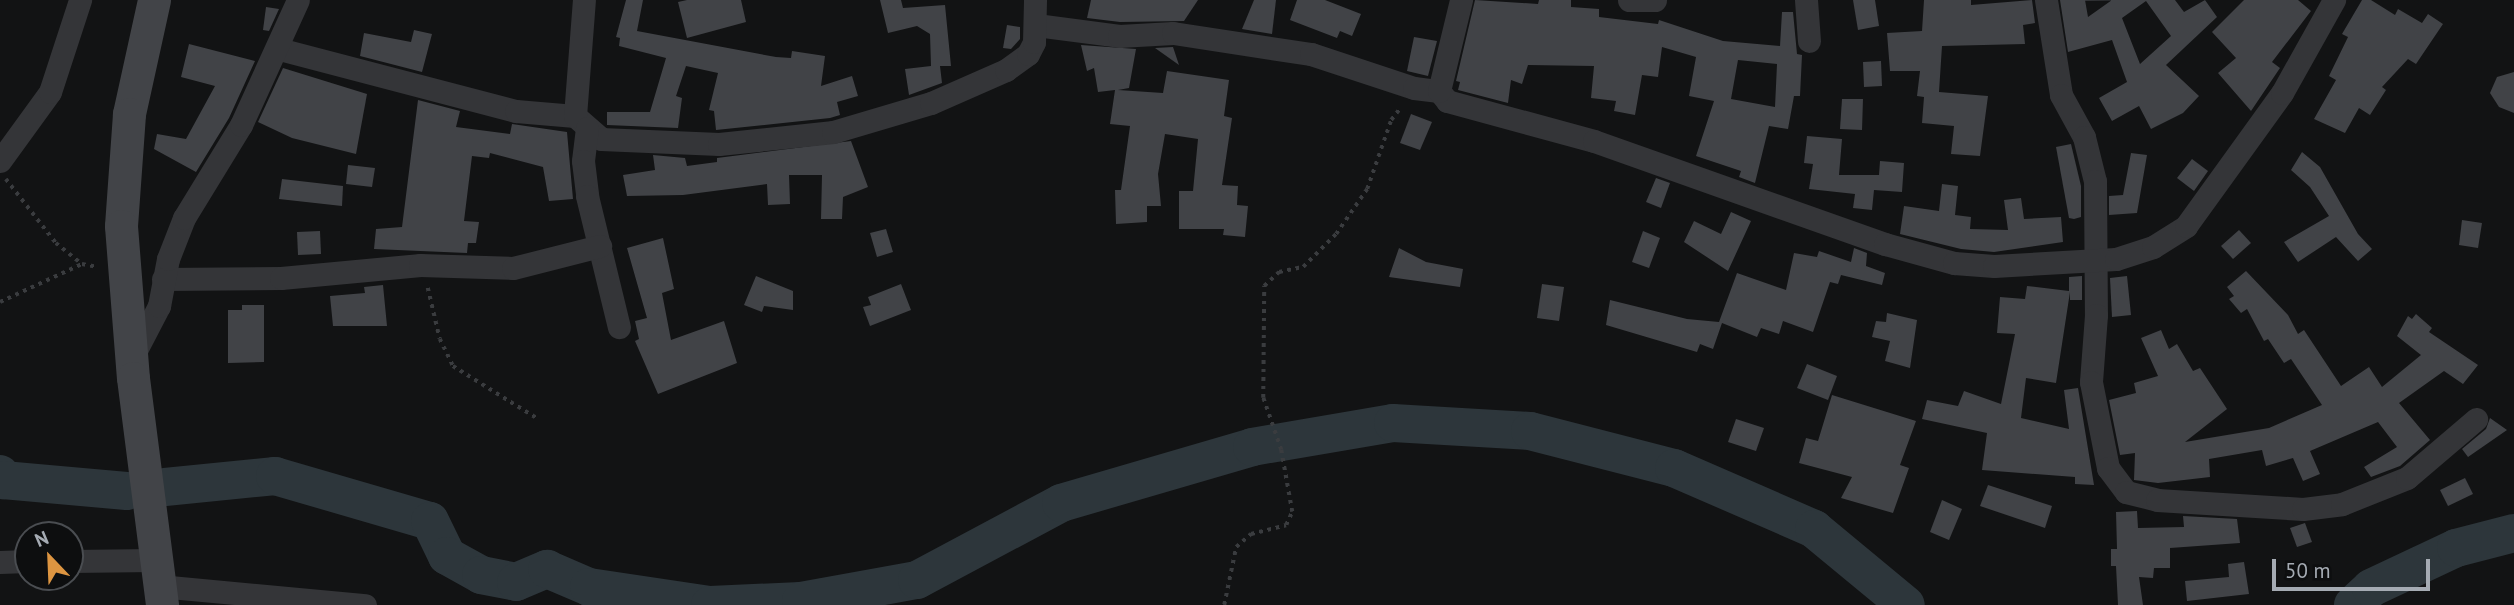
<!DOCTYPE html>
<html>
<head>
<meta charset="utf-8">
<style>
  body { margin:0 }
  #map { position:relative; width:2514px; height:605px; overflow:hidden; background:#121314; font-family:"PT Sans",sans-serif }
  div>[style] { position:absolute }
  .river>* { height:38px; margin:-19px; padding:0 19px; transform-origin:19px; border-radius:19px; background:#2d363b }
  .building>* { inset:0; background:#414347 }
  .path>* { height:3.5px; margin-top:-1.75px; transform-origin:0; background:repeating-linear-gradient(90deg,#3a3c3f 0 3.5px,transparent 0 8.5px) }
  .street>* { height:23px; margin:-11.5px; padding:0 11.5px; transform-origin:11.5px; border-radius:11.5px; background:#343538 }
  .secondary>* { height:33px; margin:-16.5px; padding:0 16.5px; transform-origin:16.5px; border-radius:16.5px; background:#424448 }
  span { translate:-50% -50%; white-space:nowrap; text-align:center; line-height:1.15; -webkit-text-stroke:6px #0d0e0f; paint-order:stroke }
  .north { position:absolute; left:14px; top:521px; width:70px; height:70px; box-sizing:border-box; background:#0d0e0f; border:2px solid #4a4d51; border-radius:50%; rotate:337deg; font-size:19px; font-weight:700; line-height:28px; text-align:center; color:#a5abb3 }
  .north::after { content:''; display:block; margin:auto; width:24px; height:32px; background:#dd9541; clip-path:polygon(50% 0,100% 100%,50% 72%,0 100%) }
  .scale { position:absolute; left:2272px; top:559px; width:158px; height:32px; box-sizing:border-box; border:4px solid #a5abb3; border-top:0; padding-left:9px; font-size:21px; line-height:24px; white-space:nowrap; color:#a5abb3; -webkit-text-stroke:5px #0d0e0f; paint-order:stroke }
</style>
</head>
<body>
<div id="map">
  <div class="river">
    <i style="left:0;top:474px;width:7px;rotate:63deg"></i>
    <i style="left:3px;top:480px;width:124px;rotate:5.1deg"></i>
    <i style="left:165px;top:487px;width:111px;rotate:-5.7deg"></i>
    <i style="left:275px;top:476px;width:161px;rotate:16.2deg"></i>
    <i style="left:430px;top:521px;width:39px;rotate:64deg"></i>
    <i style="left:447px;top:556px;width:39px;rotate:29deg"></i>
    <i style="left:481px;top:575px;width:36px;rotate:11deg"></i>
    <i style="left:516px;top:582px;width:34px;rotate:-23deg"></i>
    <i style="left:547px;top:569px;width:46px;rotate:23.2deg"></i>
    <i style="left:589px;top:587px;width:122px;rotate:8.5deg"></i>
    <i style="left:710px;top:605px;width:91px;rotate:-2.5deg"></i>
    <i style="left:801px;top:601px;width:118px;rotate:-10.3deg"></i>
    <i style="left:917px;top:580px;width:163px;rotate:-28.1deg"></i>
    <i style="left:1061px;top:503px;width:199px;rotate:-16.3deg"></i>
    <i style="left:1252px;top:447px;width:143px;rotate:-9.7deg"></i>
    <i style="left:1393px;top:423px;width:137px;rotate:3.3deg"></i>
    <i style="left:1530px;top:431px;width:149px;rotate:14.4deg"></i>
    <i style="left:1674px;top:468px;width:153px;rotate:23.5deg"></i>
    <i style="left:1814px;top:529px;width:119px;rotate:39.6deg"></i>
    <i style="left:2353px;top:605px;width:25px;rotate:-43deg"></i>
    <i style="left:2371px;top:588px;width:94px;rotate:-25.2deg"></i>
    <i style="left:2456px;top:548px;width:60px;rotate:-14.5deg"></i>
  </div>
  <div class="building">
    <i style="clip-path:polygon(626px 0,643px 0,637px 31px,776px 57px,791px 58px,792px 51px,825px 56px,821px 86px,852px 76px,858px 96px,837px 102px,840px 115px,830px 118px,716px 130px,714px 111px,709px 110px,718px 73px,686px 66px,676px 96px,682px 98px,678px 128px,607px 125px,607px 112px,650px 112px,666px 58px,619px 46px,620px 38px,616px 37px)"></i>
    <i style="clip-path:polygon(687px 0,741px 0,746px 22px,687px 38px,678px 2px)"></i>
    <i style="clip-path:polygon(880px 0,901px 0,903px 8px,945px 5px,951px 66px,940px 66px,942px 83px,909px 95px,905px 69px,931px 66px,930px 34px,917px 26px,888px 33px)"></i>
    <i style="clip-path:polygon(1091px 0,1198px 0,1184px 21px,1120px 22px,1087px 18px)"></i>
    <i style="clip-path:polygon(1254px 0,1276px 0,1272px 34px,1242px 29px)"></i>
    <i style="clip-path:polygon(1297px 0,1325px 0,1361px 14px,1352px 36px,1340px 31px,1337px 38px,1290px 20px)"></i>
    <i style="clip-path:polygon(evenodd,1475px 0,1538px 4px,1539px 0,1571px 0,1571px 7px,1599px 9px,1599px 17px,1658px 24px,1659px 20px,1723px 41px,1780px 46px,1782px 12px,1793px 12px,1797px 54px,1802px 55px,1800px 96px,1794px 96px,1788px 129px,1769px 126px,1755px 183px,1739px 177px,1741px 171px,1696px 156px,1714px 101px,1689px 96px,1696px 57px,1662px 47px,1658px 77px,1642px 75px,1635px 115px,1614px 111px,1616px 101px,1591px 98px,1594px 66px,1528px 65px,1522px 84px,1511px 80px,1508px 103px,1458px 90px,1460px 82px,1456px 81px,1475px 0,1738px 60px,1777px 64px,1775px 107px,1731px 99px,1738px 60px)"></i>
    <i style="clip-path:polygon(1853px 0,1875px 0,1879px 26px,1858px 30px)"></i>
    <i style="clip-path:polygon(1924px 0,1971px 0,1971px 5px,2032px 0,2035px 23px,2023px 25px,2025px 44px,1942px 46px,1939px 92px,1988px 96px,1980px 156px,1951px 154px,1954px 126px,1922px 123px,1924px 97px,1917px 96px,1920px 71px,1890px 71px,1887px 33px,1922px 31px)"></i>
    <i style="clip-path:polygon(evenodd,2060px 0,2085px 0,2088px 17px,2112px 0,2175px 0,2184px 12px,2205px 0,2217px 17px,2166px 65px,2199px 96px,2183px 113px,2151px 129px,2139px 106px,2112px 121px,2099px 98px,2127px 82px,2112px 40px,2068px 52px,2060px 0,2146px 1px,2171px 36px,2140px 64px,2122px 18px,2146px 1px)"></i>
    <i style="clip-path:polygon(2244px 0,2298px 0,2311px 11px,2272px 62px,2280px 68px,2251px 111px,2218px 73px,2236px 58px,2212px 32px)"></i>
    <i style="clip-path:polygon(2362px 0,2371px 0,2395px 15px,2398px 9px,2422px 23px,2428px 14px,2443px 24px,2416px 64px,2408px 59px,2382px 87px,2386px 90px,2370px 115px,2359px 108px,2345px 133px,2314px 119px,2336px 80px,2329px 76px,2348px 37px,2342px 34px)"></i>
    <i style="clip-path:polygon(266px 7px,279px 9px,269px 31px,263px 30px)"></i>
    <i style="clip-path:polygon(1007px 25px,1020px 27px,1020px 39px,1011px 49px,1003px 48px)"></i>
    <i style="clip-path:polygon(414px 30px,432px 34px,422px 72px,360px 56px,364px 33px,411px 42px)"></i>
    <i style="clip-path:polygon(1414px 37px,1437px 41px,1428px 76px,1407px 71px)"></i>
    <i style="clip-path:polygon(189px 44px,255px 61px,229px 118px,196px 172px,154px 149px,157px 134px,186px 139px,215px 86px,181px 77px)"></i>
    <i style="clip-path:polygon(1081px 45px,1136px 49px,1129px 88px,1118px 90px,1163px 93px,1167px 71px,1229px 80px,1224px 116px,1232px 118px,1222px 185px,1238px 186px,1237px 205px,1248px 206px,1245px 237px,1223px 235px,1224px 229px,1179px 229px,1179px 191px,1193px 191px,1198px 139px,1165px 134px,1158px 174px,1161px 206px,1147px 206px,1147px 222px,1116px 224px,1115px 190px,1121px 190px,1130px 126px,1110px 124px,1115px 90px,1098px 92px,1094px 68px,1087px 71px)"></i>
    <i style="clip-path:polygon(1173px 47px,1179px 65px,1155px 48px)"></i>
    <i style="clip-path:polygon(1881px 61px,1882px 86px,1864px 87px,1863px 62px)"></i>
    <i style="clip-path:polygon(283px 68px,367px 94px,356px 154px,292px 138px,258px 122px)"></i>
    <i style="clip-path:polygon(2514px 72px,2514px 113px,2499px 107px,2490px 93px,2497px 77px)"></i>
    <i style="clip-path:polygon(1842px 99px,1863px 99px,1862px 130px,1840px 129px)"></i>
    <i style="clip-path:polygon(418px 100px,460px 111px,456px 127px,510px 134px,512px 124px,567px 132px,573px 199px,549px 201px,543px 167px,490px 153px,489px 158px,472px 156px,464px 221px,479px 222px,476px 243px,468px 243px,467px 253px,374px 249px,376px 229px,402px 227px)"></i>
    <i style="clip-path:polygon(1411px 114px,1432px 122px,1420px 150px,1400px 143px)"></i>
    <i style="clip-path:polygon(1807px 136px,1842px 139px,1839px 175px,1879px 175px,1880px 161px,1904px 163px,1902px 192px,1874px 190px,1872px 210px,1853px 208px,1855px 194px,1809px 189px,1813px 164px,1804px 163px)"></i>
    <i style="clip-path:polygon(851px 141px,868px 187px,843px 197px,842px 219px,821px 219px,822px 175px,789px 175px,790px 204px,768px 205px,767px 184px,683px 195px,627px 196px,623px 175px,655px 170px,653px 155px,685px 158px,687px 166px,717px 162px,717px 158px)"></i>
    <i style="clip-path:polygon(2071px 144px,2081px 186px,2081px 217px,2074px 219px,2069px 218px,2056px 147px)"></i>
    <i style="clip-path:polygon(2302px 152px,2320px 167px,2358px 234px,2372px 249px,2358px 261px,2336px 237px,2298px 262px,2284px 242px,2329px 216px,2310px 187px,2291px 170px)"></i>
    <i style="clip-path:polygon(2131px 153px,2147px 155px,2137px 213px,2109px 215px,2109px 196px,2123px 195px)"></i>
    <i style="clip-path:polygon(2192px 159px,2208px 171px,2194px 191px,2177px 178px)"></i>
    <i style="clip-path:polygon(348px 165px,375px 168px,372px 187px,346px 184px)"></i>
    <i style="clip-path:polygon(1656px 178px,1670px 183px,1661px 208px,1646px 202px)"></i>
    <i style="clip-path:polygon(282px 179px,343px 186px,342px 206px,279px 199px)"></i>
    <i style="clip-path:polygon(1942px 184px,1958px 186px,1955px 215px,1971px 217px,1970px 229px,2008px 230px,2004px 200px,2021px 198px,2024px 219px,2061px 217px,2063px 242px,1994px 252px,1961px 249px,1900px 234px,1904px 206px,1939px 211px)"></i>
    <i style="clip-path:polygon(1731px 212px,1751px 221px,1728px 271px,1684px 242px,1694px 221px,1721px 234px)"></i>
    <i style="clip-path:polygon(2462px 220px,2482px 223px,2478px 248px,2459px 245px)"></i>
    <i style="clip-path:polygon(886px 229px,893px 252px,877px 257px,870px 233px)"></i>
    <i style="clip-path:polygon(2239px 230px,2251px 243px,2233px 259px,2221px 246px)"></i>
    <i style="clip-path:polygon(320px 231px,321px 254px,298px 255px,297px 232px)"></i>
    <i style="clip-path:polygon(1643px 231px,1660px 238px,1649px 268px,1632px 262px)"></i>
    <i style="clip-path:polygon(663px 238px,674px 289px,662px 293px,671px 340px,724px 321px,737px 363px,658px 394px,635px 341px,639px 339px,635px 321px,647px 318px,627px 248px)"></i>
    <i style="clip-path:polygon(1399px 248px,1426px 262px,1463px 269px,1460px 287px,1389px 277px)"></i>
    <i style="clip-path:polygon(1854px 248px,1867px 253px,1866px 266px,1885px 273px,1882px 285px,1841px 275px,1838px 284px,1830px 282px,1813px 332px,1783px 321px,1779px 334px,1761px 328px,1757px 337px,1722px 323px,1713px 349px,1700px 344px,1697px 352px,1606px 325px,1610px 300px,1687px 319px,1719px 322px,1737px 273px,1786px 290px,1794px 253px,1817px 257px,1819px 251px,1851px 262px)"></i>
    <i style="clip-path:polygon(2246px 271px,2288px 315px,2298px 334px,2304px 330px,2341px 386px,2369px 367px,2382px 387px,2421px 355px,2397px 336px,2408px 316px,2412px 319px,2416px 314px,2432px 328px,2429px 332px,2478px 365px,2463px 384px,2444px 371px,2399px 403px,2430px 440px,2400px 466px,2371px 477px,2364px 467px,2397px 447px,2378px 422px,2310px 451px,2320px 474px,2303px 481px,2293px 458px,2266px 466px,2262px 450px,2209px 459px,2210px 477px,2158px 483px,2134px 480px,2135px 453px,2120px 455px,2109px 400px,2136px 393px,2134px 383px,2158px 376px,2141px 338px,2161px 330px,2169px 349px,2177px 344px,2193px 371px,2200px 368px,2227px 409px,2185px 442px,2269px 428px,2322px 405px,2291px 359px,2284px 363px,2268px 339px,2264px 341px,2247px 309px,2241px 313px,2229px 299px,2234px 296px,2227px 287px)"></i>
    <i style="clip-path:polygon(756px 276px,793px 291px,793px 310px,764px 306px,762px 312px,744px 305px)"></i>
    <i style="clip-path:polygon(2082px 276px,2082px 300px,2070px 300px,2070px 292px,2056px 383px,2026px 378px,2021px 418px,2069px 429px,2064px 390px,2078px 388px,2094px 485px,2075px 484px,2075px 477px,1982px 470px,1987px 433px,1922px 419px,1927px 400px,1958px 406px,1964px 391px,2001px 404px,2015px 334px,1997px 333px,2000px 297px,2025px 299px,2027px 286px,2069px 291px,2069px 277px)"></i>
    <i style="clip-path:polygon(2127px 276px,2131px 315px,2112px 317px,2110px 278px)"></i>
    <i style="clip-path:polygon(901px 284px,911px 310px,870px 326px,863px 307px,871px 305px,868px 297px)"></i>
    <i style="clip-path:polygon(1542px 284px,1564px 287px,1559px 321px,1537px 318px)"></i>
    <i style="clip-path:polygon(383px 285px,387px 326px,333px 326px,330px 296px,365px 293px,364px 287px)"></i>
    <i style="clip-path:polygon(242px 305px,264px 305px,264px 362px,228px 363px,228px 310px,242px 310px)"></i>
    <i style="clip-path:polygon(1887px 313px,1917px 320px,1910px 368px,1885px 361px,1890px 341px,1872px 337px,1876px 321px,1886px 322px)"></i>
    <i style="clip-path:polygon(1807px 364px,1837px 376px,1828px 400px,1797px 388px)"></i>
    <i style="clip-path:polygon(1832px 395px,1916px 421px,1900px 465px,1909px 468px,1893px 513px,1841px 498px,1852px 477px,1799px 463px,1806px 438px,1818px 441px)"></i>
    <i style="clip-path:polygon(2490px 418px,2507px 430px,2468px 457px,2462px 449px,2486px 429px)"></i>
    <i style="clip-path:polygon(1736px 419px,1764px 428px,1756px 451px,1728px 442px)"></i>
    <i style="clip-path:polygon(2465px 478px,2473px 494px,2448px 506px,2440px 490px)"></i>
    <i style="clip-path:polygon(1988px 485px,2052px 506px,2045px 528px,1980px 506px)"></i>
    <i style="clip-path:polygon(1942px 500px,1962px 509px,1949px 540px,1930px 532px)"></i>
    <i style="clip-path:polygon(2137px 511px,2138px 528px,2184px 527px,2183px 516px,2237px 519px,2240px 543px,2170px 548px,2170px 568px,2154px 568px,2153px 578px,2139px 577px,2143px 605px,2118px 605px,2116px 566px,2111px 566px,2111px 549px,2117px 549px,2116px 512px)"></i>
    <i style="clip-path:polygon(2305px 523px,2312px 542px,2297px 547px,2290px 528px)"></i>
    <i style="clip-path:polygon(2244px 562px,2249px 594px,2187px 601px,2185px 581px,2229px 577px,2228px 564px)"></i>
  </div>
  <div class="path">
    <i style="left:6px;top:179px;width:81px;rotate:52deg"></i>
    <i style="left:56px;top:243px;width:33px;rotate:39deg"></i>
    <i style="left:428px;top:288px;width:52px;rotate:76.8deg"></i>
    <i style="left:440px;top:339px;width:30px;rotate:64deg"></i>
    <i style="left:453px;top:366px;width:100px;rotate:31.9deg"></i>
    <i style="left:0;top:302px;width:90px;rotate:-24.9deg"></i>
    <i style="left:82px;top:264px;width:16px;rotate:11deg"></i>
    <i style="left:1224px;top:605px;width:59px;rotate:-78.3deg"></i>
    <i style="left:1236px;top:547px;width:20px;rotate:-41deg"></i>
    <i style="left:1251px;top:534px;width:36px;rotate:-14deg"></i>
    <i style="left:1286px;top:525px;width:14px;rotate:-65deg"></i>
    <i style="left:1292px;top:512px;width:63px;rotate:-100.1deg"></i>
    <i style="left:1281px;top:450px;width:55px;rotate:-109.1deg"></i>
    <i style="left:1263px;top:398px;width:112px;rotate:-89.5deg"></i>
    <i style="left:1264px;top:286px;width:21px;rotate:-43deg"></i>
    <i style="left:1279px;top:272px;width:25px;rotate:-12deg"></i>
    <i style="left:1303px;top:267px;width:47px;rotate:-45deg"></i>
    <i style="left:1336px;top:234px;width:55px;rotate:-55.4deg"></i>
    <i style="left:1367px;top:189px;width:73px;rotate:-70.8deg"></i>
    <i style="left:1391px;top:120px;width:16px;rotate:-52deg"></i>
  </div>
  <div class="street">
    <i style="left:1629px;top:0;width:26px"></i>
    <i style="left:1806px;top:0;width:41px;rotate:85.8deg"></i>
    <i style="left:2046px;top:0;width:96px;rotate:81deg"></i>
    <i style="left:2061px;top:95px;width:48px;rotate:61.3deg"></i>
    <i style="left:2084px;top:137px;width:45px;rotate:76deg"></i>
    <i style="left:2095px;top:181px;width:134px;rotate:89.6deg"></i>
    <i style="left:2096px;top:315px;width:67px;rotate:94.3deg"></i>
    <i style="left:2091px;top:382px;width:88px;rotate:78.8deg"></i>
    <i style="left:2108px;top:468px;width:30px;rotate:53deg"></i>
    <i style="left:2126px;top:492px;width:32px;rotate:14deg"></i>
    <i style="left:2157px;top:500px;width:146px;rotate:3.5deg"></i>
    <i style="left:2303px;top:509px;width:39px;rotate:-7deg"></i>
    <i style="left:2342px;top:504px;width:70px;rotate:-21.8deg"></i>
    <i style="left:2407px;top:478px;width:91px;rotate:-40.5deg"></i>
    <i style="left:1036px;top:25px;width:84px;rotate:7.5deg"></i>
    <i style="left:1119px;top:36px;width:54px;rotate:-3.2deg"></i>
    <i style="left:1173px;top:33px;width:140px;rotate:8.7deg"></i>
    <i style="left:1311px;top:54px;width:108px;rotate:18.3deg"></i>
    <i style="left:1414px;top:88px;width:25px;rotate:7deg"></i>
    <i style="left:1439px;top:91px;width:13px;rotate:51deg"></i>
    <i style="left:1447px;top:101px;width:152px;rotate:15.2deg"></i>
    <i style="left:1594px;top:141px;width:309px;rotate:19.5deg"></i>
    <i style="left:1885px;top:244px;width:72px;rotate:15.4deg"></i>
    <i style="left:1954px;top:263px;width:40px;rotate:4.3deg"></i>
    <i style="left:1994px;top:266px;width:122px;rotate:-3.3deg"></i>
    <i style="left:2116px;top:259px;width:39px;rotate:-18deg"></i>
    <i style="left:2153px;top:247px;width:39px;rotate:-32deg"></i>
    <i style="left:2186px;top:226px;width:164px;rotate:-54.2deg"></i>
    <i style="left:2282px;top:93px;width:107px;rotate:-60.8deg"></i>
    <i style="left:279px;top:49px;width:245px;rotate:14.7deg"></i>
    <i style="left:516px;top:111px;width:59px;rotate:4.8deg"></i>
    <i style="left:575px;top:116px;width:35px;rotate:41deg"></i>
    <i style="left:601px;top:139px;width:118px;rotate:2.4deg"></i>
    <i style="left:719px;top:144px;width:115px;rotate:-6deg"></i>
    <i style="left:833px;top:132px;width:102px;rotate:-16.5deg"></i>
    <i style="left:931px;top:103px;width:82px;rotate:-23.7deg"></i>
    <i style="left:1006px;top:70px;width:27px;rotate:-36deg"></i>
    <i style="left:1028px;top:54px;width:13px;rotate:-63deg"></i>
    <i style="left:1034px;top:42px;width:42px;rotate:-88.6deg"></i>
    <i style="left:1439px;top:91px;width:94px;rotate:-76.4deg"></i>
    <i style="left:575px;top:116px;width:116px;rotate:-85.6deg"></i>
    <i style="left:587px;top:128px;width:33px;rotate:97deg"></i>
    <i style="left:583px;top:161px;width:35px;rotate:83deg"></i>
    <i style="left:587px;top:196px;width:135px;rotate:76.3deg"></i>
    <i style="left:0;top:161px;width:85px;rotate:-54.1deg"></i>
    <i style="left:50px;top:92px;width:97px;rotate:-71.9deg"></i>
    <i style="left:163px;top:279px;width:118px;rotate:-0.5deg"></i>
    <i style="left:281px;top:278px;width:140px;rotate:-5.3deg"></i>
    <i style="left:420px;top:265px;width:93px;rotate:1.8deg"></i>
    <i style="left:513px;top:268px;width:90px;rotate:-14.2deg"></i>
    <i style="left:132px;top:358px;width:59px;rotate:-62.6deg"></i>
    <i style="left:159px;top:306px;width:48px;rotate:-79.2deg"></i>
    <i style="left:168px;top:259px;width:44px;rotate:-68.7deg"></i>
    <i style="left:184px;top:218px;width:109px;rotate:-58.5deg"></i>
    <i style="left:241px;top:125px;width:137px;rotate:-65.5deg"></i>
    <i style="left:70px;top:561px;width:85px;rotate:-0.7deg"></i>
    <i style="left:0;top:562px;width:28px;rotate:-2deg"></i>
    <i style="left:159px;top:586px;width:207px;rotate:5.3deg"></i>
  </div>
  <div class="secondary">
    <i style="left:154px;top:0;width:117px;rotate:102.4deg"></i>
    <i style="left:129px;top:114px;width:112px;rotate:94.1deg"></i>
    <i style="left:121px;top:226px;width:152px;rotate:85.5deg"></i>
    <i style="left:133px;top:378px;width:229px;rotate:82.7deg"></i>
  </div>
  <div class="north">N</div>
  <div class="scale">50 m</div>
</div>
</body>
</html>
